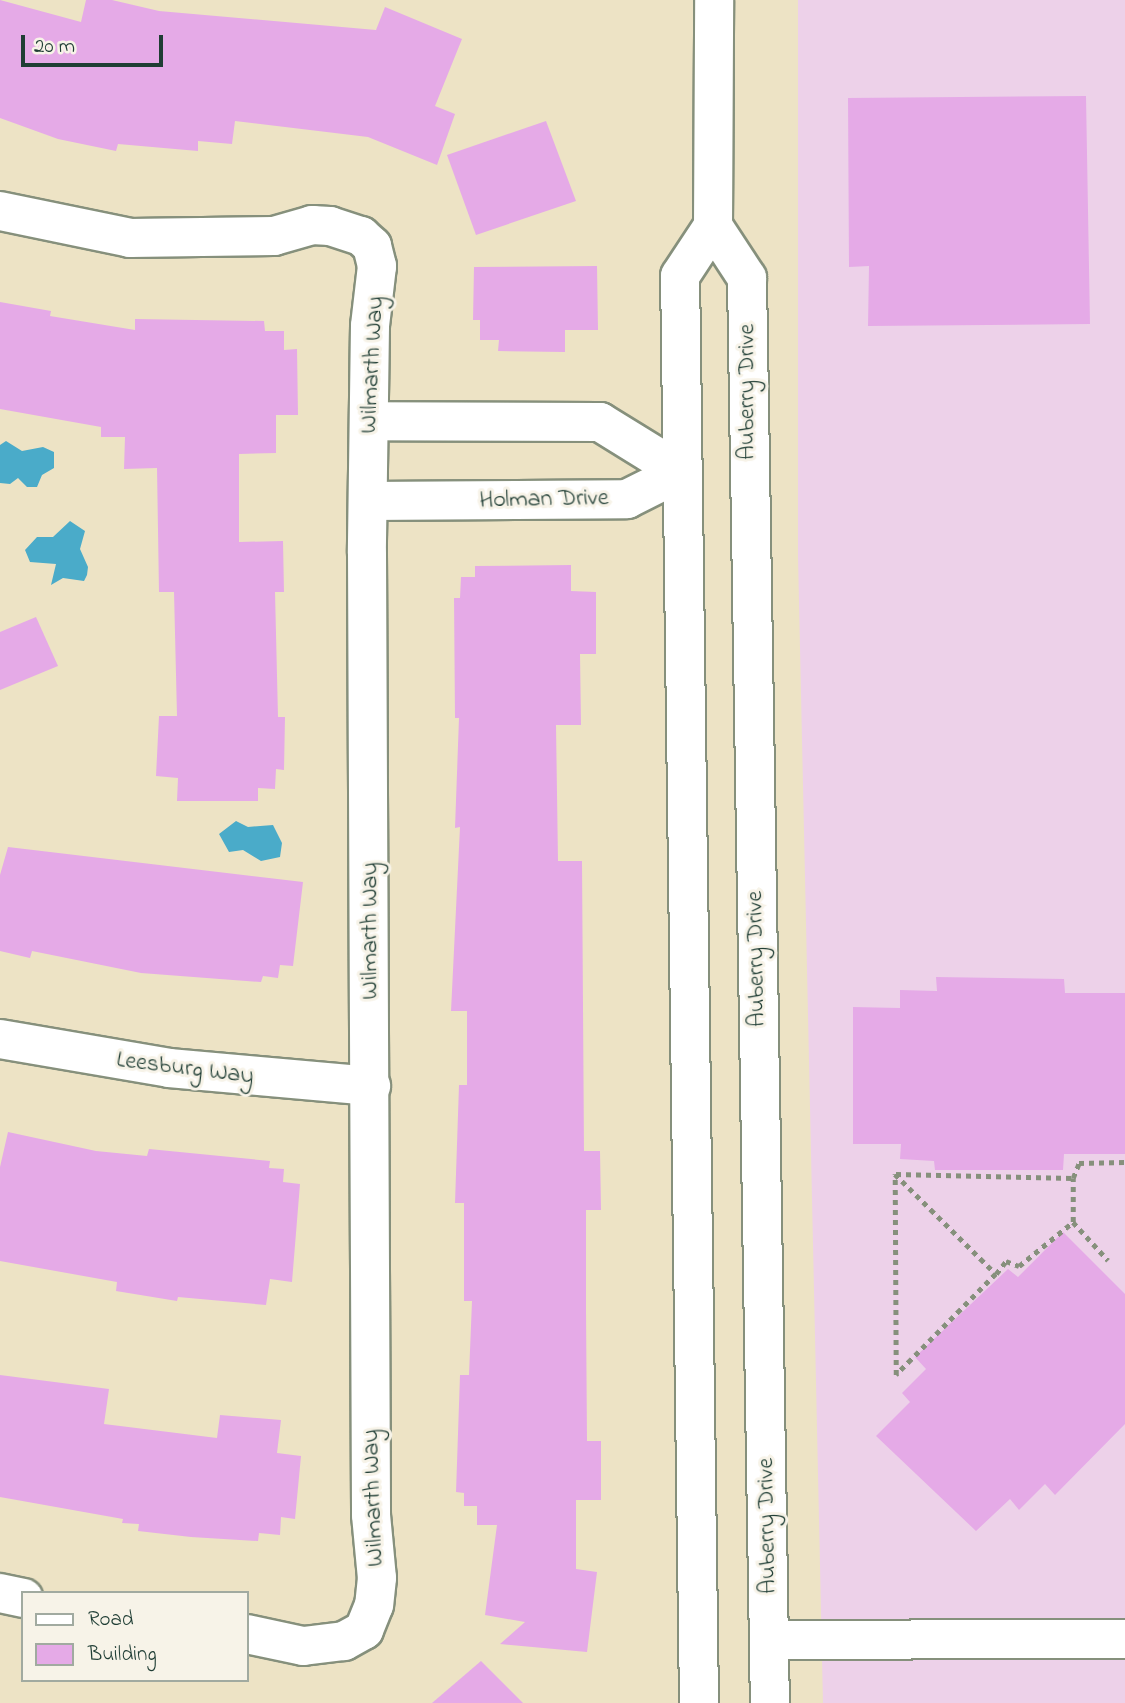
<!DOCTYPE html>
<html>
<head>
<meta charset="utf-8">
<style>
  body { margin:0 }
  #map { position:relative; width:1125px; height:1703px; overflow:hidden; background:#ede3c5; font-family:"Indie Flower",sans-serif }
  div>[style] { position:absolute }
  .built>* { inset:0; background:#edd1e9 }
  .water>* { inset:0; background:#4aabc9 }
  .building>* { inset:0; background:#e5aae7 }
  .path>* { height:4.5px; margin-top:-2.25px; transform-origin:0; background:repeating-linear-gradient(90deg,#86907c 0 5px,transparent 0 10px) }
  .roads { filter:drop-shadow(2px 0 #86907c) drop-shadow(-2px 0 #86907c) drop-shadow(0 2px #86907c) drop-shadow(0 -2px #86907c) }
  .minor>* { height:38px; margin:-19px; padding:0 19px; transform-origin:19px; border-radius:19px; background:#fff }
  span { translate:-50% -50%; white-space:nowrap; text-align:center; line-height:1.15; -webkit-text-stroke:6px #f7f3e8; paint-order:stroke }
  .street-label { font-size:24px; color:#1f3d34 }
  .legend { position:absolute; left:21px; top:1591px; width:228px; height:91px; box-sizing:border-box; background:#f7f3e8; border:2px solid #a1aaa0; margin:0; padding:9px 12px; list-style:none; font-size:21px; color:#1f3d34 }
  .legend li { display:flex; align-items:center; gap:14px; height:35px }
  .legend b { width:35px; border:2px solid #a1aaa0 }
  .scale { position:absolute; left:21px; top:35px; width:142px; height:32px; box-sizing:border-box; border:4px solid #1f3d34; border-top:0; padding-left:9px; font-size:21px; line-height:24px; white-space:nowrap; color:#1f3d34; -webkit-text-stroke:5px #f7f3e8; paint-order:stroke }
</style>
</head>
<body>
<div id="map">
  <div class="built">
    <i style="clip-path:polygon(798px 0,1125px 0,1125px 1703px,823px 1703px,798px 556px)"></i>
  </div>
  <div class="water">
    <i style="clip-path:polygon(6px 441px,22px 451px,43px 447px,54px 452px,54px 468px,42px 475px,37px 487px,27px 487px,18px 478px,10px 484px,0 483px,0 445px)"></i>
    <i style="clip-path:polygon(70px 521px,85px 531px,80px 549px,88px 567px,87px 575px,84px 581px,63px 578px,51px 585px,56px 564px,30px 562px,25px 550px,37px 537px,53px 537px)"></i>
    <i style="clip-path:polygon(236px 821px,248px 827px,273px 825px,282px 843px,280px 857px,261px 861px,243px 850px,229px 852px,219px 834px)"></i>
  </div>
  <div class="building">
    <i style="clip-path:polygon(0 0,81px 22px,86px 0,112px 0,159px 11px,376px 30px,385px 7px,462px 39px,435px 106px,455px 114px,437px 165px,368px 137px,235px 121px,232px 144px,198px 141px,198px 151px,118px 144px,116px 151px,58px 139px,0 118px)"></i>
    <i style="clip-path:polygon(1086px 96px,1090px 324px,868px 326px,869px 266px,849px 267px,848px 98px)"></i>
    <i style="clip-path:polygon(546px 121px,576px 201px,476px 235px,447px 155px)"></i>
    <i style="clip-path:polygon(597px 266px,598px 330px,565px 330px,565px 352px,498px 351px,499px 340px,480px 340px,480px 320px,473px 320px,474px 267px)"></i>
    <i style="clip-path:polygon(0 302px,51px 311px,50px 316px,135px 330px,135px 319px,264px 321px,265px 331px,284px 331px,284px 350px,297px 349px,298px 415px,276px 415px,276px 453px,239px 454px,239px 542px,283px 541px,284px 592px,275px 592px,278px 717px,285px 717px,284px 770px,276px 769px,275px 789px,258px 788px,258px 801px,177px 801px,178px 778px,156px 776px,159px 716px,177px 716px,174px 592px,159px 592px,157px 468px,124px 469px,125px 437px,101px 437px,101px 427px,0 409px)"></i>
    <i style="clip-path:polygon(571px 565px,571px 591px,596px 592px,596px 654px,580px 654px,581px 725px,556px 725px,558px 861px,582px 861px,584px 1151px,600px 1151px,601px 1210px,586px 1210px,586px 1309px,587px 1441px,601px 1441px,601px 1500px,576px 1500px,576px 1569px,597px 1572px,587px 1652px,500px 1644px,525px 1622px,485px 1615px,497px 1525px,477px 1525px,477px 1506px,464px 1506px,464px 1493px,456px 1492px,460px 1375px,469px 1375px,472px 1301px,464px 1301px,464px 1203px,455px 1203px,459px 1085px,467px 1085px,467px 1011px,451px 1011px,460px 827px,455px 828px,459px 718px,455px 718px,454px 598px,460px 598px,461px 577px,475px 577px,475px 566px)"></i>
    <i style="clip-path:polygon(36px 617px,58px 666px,0 690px,0 632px)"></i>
    <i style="clip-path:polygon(8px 847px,303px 882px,293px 966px,280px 965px,278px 978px,263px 976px,261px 982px,141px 973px,32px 951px,30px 958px,0 951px,0 875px)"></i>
    <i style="clip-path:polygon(936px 977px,1064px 979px,1065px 993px,1125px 993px,1125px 1154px,1064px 1154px,1063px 1170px,935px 1170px,934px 1161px,900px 1159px,901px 1144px,853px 1144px,853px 1007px,900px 1008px,900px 990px,937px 991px)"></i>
    <i style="clip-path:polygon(8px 1132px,96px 1151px,147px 1156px,149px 1149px,270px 1161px,269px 1168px,284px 1169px,283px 1182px,300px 1184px,292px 1282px,270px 1279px,266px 1305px,178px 1297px,177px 1301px,116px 1291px,117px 1282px,0 1261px,0 1167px)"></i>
    <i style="clip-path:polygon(1063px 1232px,1125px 1294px,1125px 1424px,1055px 1495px,1045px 1484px,1019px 1510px,1010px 1499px,976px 1531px,876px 1436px,910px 1402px,902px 1393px,926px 1369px,915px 1357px,1008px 1269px,1018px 1277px)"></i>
    <i style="clip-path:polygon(0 1375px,109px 1389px,104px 1424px,217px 1438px,220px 1415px,281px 1420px,277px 1453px,301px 1456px,295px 1519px,281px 1517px,280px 1535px,259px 1533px,258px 1541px,191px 1537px,138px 1531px,139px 1524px,122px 1523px,123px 1519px,0 1497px)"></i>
    <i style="clip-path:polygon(481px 1661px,523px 1703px,432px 1703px)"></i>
  </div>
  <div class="path">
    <i style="left:895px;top:1174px;width:142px;rotate:44.7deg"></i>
    <i style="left:996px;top:1274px;width:142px;rotate:134.7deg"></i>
    <i style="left:896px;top:1375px;width:201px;rotate:-90.3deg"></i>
    <i style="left:896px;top:1174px;width:177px;rotate:1.3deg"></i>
    <i style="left:1073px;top:1178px;width:16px;rotate:-68deg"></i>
    <i style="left:1079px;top:1163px;width:46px;rotate:-1.2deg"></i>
    <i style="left:1073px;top:1222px;width:52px;rotate:47.4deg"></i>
    <i style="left:996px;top:1274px;width:16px;rotate:-52deg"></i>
    <i style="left:1006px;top:1261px;width:14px;rotate:21deg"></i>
    <i style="left:1019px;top:1266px;width:70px;rotate:-39.2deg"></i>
    <i style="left:1073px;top:1222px;width:44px;rotate:-90deg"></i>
  </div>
  <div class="roads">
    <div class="minor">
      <i style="left:0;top:211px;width:133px;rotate:11.7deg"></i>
      <i style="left:130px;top:238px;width:144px;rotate:-0.8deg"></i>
      <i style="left:274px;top:236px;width:40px;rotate:-16deg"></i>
      <i style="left:312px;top:225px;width:18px;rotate:3deg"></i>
      <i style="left:330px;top:226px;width:33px;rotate:18deg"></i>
      <i style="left:361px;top:236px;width:15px;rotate:42deg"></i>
      <i style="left:372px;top:246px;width:21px;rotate:76deg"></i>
      <i style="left:377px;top:266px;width:60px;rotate:96.7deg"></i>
      <i style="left:370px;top:326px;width:227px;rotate:90.8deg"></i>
      <i style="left:367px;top:553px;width:962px;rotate:89.76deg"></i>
      <i style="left:371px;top:1515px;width:63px;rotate:84.6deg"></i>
      <i style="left:377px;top:1578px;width:27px;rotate:96deg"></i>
      <i style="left:374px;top:1605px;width:27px;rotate:112deg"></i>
      <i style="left:364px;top:1630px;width:23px;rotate:151deg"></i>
      <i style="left:344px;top:1641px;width:41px;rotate:173deg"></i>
      <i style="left:303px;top:1646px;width:57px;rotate:-167.9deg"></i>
      <i style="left:713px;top:226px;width:62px;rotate:56.8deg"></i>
      <i style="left:747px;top:278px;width:1425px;rotate:89.08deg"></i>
      <i style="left:368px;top:501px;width:259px;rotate:-0.4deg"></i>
      <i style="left:627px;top:499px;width:60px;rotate:-26.6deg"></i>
      <i style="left:681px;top:472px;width:95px;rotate:-148.3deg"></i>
      <i style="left:600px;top:422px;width:231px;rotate:-179.8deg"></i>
      <i style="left:0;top:1039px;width:171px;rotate:9.7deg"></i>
      <i style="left:169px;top:1068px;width:203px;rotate:5.1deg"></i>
      <i style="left:0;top:1593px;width:24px;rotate:12deg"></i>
      <i style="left:770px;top:1640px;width:355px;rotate:-0.2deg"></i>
      <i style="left:699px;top:1703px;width:1427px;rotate:-90.76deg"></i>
      <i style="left:680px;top:276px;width:60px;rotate:-56.6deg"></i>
      <i style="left:713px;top:226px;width:226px;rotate:-89.7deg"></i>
    </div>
  </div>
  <div class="street-label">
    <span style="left:373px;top:365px;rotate:-87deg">Wilmarth Way</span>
    <span style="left:748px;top:392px;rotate:-90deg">Auberry Drive</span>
    <span style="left:544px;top:500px;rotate:-1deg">Holman Drive</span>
    <span style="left:371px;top:931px;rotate:-90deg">Wilmarth Way</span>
    <span style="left:757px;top:959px;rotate:-91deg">Auberry Drive</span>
    <span style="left:185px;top:1069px;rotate:7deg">Leesburg Way</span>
    <span style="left:374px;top:1498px;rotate:-92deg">Wilmarth Way</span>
    <span style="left:768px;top:1526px;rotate:-91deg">Auberry Drive</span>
  </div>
  <ul class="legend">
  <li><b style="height:9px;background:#fff"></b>Road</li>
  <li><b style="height:19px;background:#e5aae7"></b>Building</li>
  </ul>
  <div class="scale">20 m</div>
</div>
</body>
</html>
